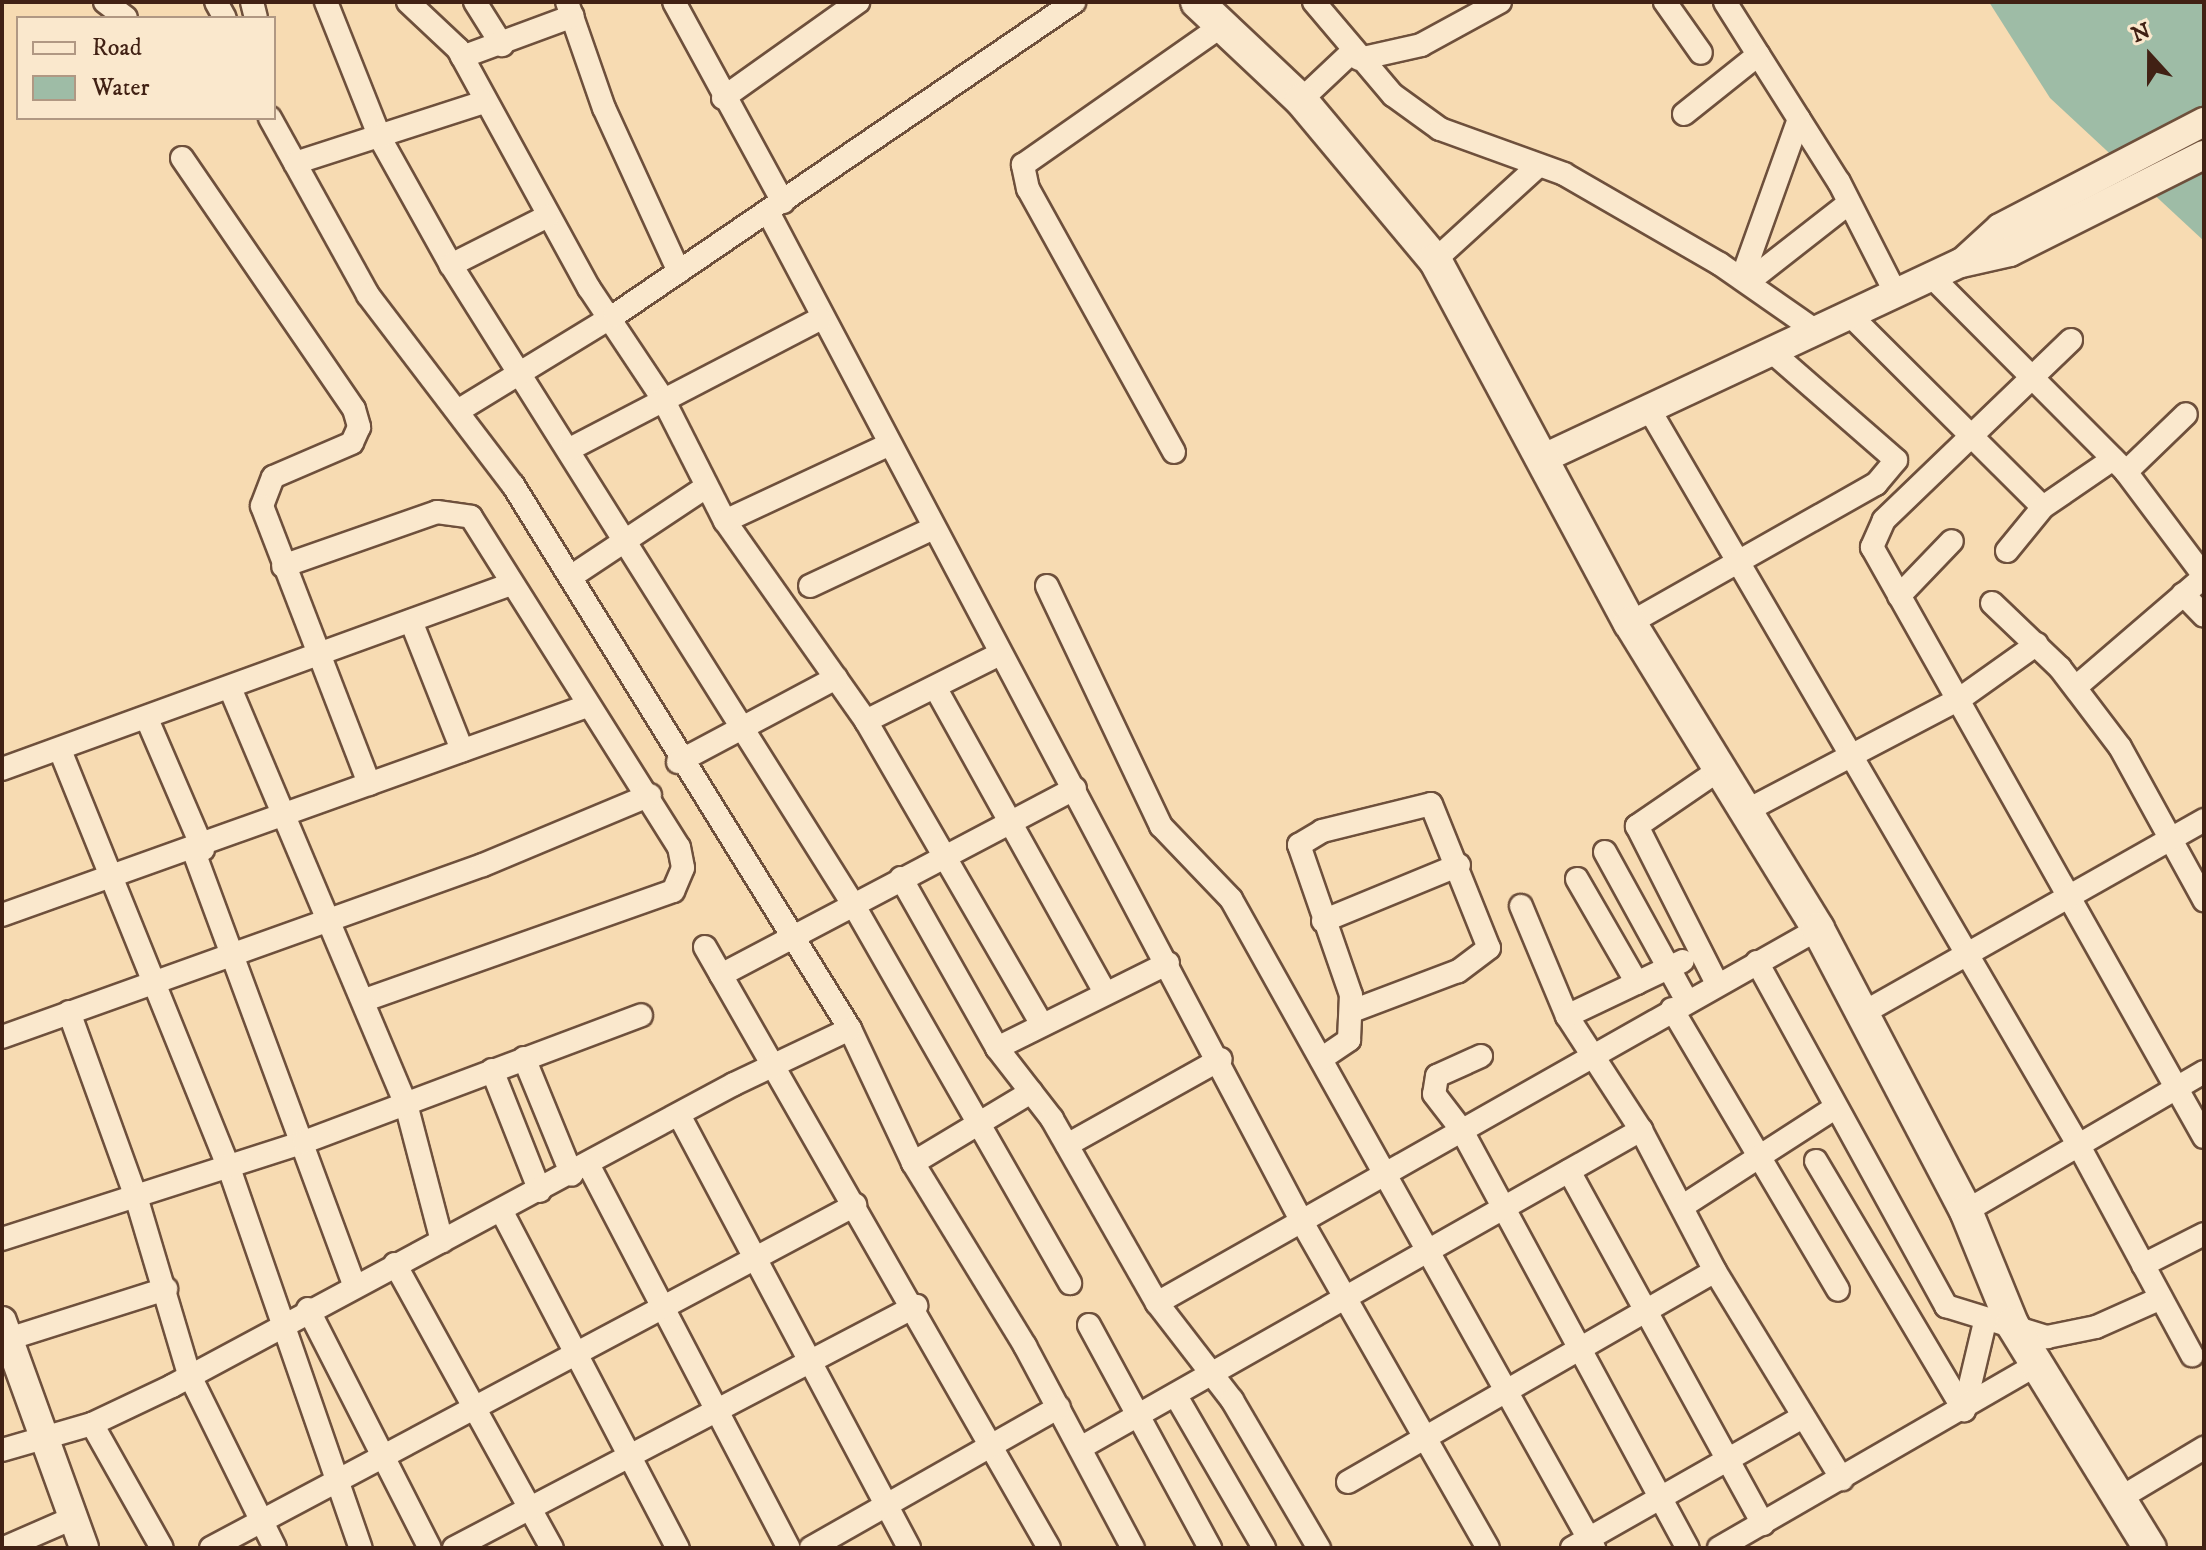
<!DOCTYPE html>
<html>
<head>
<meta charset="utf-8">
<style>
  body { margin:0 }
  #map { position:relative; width:2206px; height:1550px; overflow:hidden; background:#f7dbb2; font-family:"IM FELL DW Pica",serif }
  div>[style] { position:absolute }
  .water>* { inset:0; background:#9ebca6 }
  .roads { filter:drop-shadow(2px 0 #6e503c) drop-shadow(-2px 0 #6e503c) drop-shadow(0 2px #6e503c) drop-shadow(0 -2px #6e503c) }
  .minor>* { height:22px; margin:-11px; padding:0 11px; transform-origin:11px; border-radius:11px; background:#fae8cd }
  .tertiary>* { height:28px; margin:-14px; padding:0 14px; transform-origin:14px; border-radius:14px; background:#fae8cd }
  .secondary>* { height:32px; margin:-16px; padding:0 16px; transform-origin:16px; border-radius:16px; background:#fae8cd }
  span { translate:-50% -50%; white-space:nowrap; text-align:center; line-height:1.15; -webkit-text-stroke:8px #fae8cd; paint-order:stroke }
  .frame { position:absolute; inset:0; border:4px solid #412114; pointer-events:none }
  .legend { position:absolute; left:16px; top:16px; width:260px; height:104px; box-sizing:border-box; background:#fae8cd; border:2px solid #b09883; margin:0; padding:10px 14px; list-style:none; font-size:24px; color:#412114 }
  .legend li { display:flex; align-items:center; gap:16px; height:40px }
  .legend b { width:40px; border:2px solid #b09883 }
  .north { position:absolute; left:2110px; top:16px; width:80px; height:80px; -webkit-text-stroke:6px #fae8cd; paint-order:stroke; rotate:339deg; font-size:22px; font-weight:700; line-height:32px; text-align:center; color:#412114 }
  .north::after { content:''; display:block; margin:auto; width:28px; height:36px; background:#412114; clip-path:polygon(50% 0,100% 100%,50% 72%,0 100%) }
</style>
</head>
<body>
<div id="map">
  <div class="water">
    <i style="clip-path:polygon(1989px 2px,2204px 2px,2204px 241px,2050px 98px)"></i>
  </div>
  <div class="roads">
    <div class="minor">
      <i style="left:105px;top:2px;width:26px;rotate:37deg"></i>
      <i style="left:216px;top:2px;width:18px;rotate:61deg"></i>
      <i style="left:252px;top:2px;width:16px;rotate:76deg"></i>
      <i style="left:326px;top:2px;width:146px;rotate:68.3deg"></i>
      <i style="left:380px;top:138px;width:145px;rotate:60.8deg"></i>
      <i style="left:408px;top:2px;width:69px;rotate:43.2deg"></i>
      <i style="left:458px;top:49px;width:273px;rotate:61.3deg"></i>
      <i style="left:589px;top:288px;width:133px;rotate:56.3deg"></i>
      <i style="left:663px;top:399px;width:137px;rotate:63.1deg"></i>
      <i style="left:725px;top:521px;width:245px;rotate:54.8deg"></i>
      <i style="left:866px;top:721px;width:148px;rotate:-26.6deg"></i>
      <i style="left:475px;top:2px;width:51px;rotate:57.9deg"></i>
      <i style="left:567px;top:2px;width:112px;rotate:70.8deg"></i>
      <i style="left:604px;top:108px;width:180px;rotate:65.4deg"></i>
      <i style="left:674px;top:2px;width:228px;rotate:61.4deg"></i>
      <i style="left:1314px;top:2px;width:122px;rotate:49.7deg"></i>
      <i style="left:1393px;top:95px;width:58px;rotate:35.9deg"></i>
      <i style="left:1440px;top:129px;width:132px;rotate:19.9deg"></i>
      <i style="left:1564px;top:174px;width:180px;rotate:30deg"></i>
      <i style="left:1720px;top:264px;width:117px;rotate:34.9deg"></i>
      <i style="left:1665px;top:2px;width:62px;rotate:54.8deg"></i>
      <i style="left:1725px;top:2px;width:213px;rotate:57.7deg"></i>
      <i style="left:1839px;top:182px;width:126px;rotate:63deg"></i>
      <i style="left:462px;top:57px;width:118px;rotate:-20.3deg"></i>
      <i style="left:1359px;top:59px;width:64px;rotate:-12.7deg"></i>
      <i style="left:1421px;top:45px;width:90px;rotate:-28.6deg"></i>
      <i style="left:723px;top:98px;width:166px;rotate:-35.4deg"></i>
      <i style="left:1301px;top:100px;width:71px;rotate:-43.3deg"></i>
      <i style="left:1684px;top:114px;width:95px;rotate:-38.6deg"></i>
      <i style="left:270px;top:118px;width:202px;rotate:61deg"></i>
      <i style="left:368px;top:295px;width:239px;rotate:52.7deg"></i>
      <i style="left:513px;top:485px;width:640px;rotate:58.22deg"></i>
      <i style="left:850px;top:1029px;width:148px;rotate:64.8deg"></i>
      <i style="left:913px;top:1163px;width:215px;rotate:58.5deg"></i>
      <i style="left:1025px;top:1346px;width:229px;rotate:61.9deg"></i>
      <i style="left:182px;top:158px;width:304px;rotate:55.6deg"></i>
      <i style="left:354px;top:409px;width:19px;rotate:74deg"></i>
      <i style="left:359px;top:427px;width:17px;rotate:114deg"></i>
      <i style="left:352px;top:443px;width:86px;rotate:156.7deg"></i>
      <i style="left:273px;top:477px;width:31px;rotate:111deg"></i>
      <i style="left:262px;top:506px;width:298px;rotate:68.9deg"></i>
      <i style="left:295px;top:163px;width:199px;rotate:-17.9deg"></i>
      <i style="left:768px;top:212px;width:1142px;rotate:62.13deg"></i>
      <i style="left:1302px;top:1222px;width:375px;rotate:60.3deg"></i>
      <i style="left:548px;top:216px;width:109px;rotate:153.2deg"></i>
      <i style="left:451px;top:265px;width:755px;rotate:57.83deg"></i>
      <i style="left:853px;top:904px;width:437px;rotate:60.2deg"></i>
      <i style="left:1435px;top:260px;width:139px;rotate:-42.4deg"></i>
      <i style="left:1932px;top:277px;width:275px;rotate:45.1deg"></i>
      <i style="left:2126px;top:472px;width:130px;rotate:53.1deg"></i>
      <i style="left:1742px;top:278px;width:169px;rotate:-70.3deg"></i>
      <i style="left:1748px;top:282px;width:128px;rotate:-38deg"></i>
      <i style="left:1850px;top:315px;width:272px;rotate:44.9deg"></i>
      <i style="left:2071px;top:340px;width:260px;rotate:136.1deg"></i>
      <i style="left:1884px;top:520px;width:30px;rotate:114deg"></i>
      <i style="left:1872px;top:547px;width:677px;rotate:60.63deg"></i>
      <i style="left:461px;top:409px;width:180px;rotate:-31.4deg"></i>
      <i style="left:615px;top:315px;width:556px;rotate:-34.29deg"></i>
      <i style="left:1649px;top:409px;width:853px;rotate:59.74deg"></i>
      <i style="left:2079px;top:1146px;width:238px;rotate:61.6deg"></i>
      <i style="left:570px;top:449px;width:282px;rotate:-27.5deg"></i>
      <i style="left:1174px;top:452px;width:301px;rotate:-119deg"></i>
      <i style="left:1028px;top:189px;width:25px;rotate:-102deg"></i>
      <i style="left:1023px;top:165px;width:244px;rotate:-35deg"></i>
      <i style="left:2126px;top:472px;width:83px;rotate:-44deg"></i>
      <i style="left:725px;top:521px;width:178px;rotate:-25deg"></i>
      <i style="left:2007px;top:551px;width:57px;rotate:-50.7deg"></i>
      <i style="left:2043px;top:507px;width:85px;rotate:-34.4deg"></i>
      <i style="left:283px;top:566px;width:163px;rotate:-19.3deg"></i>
      <i style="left:437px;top:512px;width:34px;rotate:8deg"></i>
      <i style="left:471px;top:517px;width:390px;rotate:57.8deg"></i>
      <i style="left:679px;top:847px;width:21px;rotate:79deg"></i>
      <i style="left:683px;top:868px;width:25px;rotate:113deg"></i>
      <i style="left:673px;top:891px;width:326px;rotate:160.5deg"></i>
      <i style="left:572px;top:576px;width:161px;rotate:-33.6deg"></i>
      <i style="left:810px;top:586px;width:137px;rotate:-25.1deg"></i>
      <i style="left:1047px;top:586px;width:266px;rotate:64.6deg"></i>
      <i style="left:1161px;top:826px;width:101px;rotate:46.2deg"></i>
      <i style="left:1231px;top:899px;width:744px;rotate:60.78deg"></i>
      <i style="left:2183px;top:594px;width:30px;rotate:46deg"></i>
      <i style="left:1899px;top:596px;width:76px;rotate:-46.1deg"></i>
      <i style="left:1992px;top:603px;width:94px;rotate:43.7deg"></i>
      <i style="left:2060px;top:668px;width:99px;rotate:52.8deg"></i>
      <i style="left:2120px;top:747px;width:175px;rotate:61.2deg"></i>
      <i style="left:411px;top:621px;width:139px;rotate:68.4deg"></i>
      <i style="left:1630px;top:623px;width:283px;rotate:-29.5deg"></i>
      <i style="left:1876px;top:484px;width:31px;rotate:-50deg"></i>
      <i style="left:1896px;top:460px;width:164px;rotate:-138.9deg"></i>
      <i style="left:935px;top:687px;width:350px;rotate:60.9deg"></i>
      <i style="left:2076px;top:687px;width:169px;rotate:-40.7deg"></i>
      <i style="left:230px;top:688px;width:452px;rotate:67.1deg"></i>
      <i style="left:406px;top:1104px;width:142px;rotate:75.3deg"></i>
      <i style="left:147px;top:719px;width:142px;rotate:66.7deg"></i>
      <i style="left:866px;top:721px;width:351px;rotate:59.9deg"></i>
      <i style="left:60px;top:750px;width:448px;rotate:68deg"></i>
      <i style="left:228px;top:1165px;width:405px;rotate:70.9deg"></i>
      <i style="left:678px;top:762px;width:179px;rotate:-28deg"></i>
      <i style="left:2px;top:769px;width:542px;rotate:-19.97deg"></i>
      <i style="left:1716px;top:772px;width:96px;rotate:145.6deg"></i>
      <i style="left:1637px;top:826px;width:177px;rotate:63.1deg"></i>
      <i style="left:1742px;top:813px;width:247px;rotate:-27.7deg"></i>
      <i style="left:1961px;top:698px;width:93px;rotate:-35.4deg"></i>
      <i style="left:194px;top:852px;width:462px;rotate:69.7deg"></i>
      <i style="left:1605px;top:852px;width:170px;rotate:61.2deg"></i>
      <i style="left:901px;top:878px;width:195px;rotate:60.5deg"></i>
      <i style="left:997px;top:1048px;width:90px;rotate:52.2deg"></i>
      <i style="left:1052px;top:1119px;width:212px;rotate:60.3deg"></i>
      <i style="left:1157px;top:1303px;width:123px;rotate:52.3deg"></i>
      <i style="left:1232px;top:1400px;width:172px;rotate:59.6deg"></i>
      <i style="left:1577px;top:879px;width:120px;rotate:60deg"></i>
      <i style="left:1521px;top:906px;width:119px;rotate:67.3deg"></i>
      <i style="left:1567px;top:1016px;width:136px;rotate:57deg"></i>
      <i style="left:1641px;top:1130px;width:159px;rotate:62.3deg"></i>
      <i style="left:1715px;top:1271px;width:244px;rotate:58.6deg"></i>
      <i style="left:2px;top:915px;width:621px;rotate:-19.66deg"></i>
      <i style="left:1323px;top:921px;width:147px;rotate:-22.4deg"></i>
      <i style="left:705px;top:947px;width:692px;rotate:60.21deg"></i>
      <i style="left:1757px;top:962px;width:393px;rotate:61.2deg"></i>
      <i style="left:1946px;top:1306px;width:106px;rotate:17.1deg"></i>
      <i style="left:2047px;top:1337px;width:50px;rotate:-11.5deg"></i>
      <i style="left:2096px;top:1327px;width:71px;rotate:-24deg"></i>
      <i style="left:721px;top:975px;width:400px;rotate:-27.8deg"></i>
      <i style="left:1672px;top:1009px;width:326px;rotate:59.4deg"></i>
      <i style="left:69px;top:1012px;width:200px;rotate:70.1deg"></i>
      <i style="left:137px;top:1200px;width:182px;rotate:73.4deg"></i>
      <i style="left:189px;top:1374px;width:194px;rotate:63.7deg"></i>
      <i style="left:1863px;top:1013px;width:392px;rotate:-29.5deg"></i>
      <i style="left:1567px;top:1016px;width:128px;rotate:-25.4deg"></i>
      <i style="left:2px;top:1037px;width:511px;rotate:-19.68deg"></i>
      <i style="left:483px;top:865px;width:181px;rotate:-22.7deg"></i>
      <i style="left:997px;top:1048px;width:191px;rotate:-26.4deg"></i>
      <i style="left:1481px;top:1056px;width:48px;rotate:155.6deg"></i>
      <i style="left:1437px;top:1076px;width:18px;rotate:99deg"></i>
      <i style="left:1434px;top:1094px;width:44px;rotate:52.4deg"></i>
      <i style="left:1461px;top:1129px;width:477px;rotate:61.6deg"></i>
      <i style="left:524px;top:1058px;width:126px;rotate:67.7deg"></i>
      <i style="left:1321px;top:1059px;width:34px;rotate:-34deg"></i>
      <i style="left:1349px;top:1040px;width:45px;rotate:-87.5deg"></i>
      <i style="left:1351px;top:995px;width:159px;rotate:-109.1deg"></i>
      <i style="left:1299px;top:845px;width:27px;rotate:-31deg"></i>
      <i style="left:1322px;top:831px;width:112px;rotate:-13.9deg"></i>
      <i style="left:1431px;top:804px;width:155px;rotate:68.1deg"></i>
      <i style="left:1489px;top:948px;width:39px;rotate:143deg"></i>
      <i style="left:1458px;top:971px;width:113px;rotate:159.3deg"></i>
      <i style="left:492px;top:1070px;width:130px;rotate:68.4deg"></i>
      <i style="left:679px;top:1115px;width:490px;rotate:62deg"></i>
      <i style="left:1067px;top:1145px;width:176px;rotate:-29.2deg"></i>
      <i style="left:1816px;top:1161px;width:290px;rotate:59.3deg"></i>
      <i style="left:913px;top:1163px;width:138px;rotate:-31deg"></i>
      <i style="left:589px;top:1166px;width:431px;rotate:62.4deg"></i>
      <i style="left:1569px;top:1171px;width:403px;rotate:61.2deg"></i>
      <i style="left:1683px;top:1206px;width:182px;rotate:-32.9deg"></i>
      <i style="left:501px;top:1210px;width:382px;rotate:62.4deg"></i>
      <i style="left:1966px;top:1211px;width:276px;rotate:-30.3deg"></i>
      <i style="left:2px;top:1239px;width:317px;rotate:-17.8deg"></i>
      <i style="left:304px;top:1142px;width:360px;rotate:-20.6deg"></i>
      <i style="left:395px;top:1264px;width:325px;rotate:61.1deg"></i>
      <i style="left:2143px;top:1265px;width:68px;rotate:-26.9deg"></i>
      <i style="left:1157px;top:1303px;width:759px;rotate:-29.5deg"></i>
      <i style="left:308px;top:1309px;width:268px;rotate:63deg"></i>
      <i style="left:1089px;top:1325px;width:254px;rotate:61.5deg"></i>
      <i style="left:8px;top:1339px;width:166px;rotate:-17.6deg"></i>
      <i style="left:1176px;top:1396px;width:176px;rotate:59.9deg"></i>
      <i style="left:1964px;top:1410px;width:90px;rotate:-76.6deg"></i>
      <i style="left:92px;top:1424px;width:142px;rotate:60.6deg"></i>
      <i style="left:1082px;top:1447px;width:643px;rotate:-29.56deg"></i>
      <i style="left:2px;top:1450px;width:94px;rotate:-16.1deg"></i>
      <i style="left:92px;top:1424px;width:89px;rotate:-25.4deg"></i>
      <i style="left:172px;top:1386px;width:638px;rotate:-28.25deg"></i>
      <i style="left:734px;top:1084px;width:128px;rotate:-25.4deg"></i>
      <i style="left:1348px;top:1482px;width:423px;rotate:-29.9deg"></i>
      <i style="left:2122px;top:1497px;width:96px;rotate:-30.9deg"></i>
      <i style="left:4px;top:1548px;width:75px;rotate:-23.5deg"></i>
      <i style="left:211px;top:1548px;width:730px;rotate:-28.04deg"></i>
      <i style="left:454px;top:1548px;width:522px;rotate:-27.65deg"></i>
      <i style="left:811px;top:1548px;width:285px;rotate:-29.6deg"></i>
      <i style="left:1572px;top:1548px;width:266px;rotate:-29.6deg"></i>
      <i style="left:1719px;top:1548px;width:366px;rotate:-30deg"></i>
    </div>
    <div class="tertiary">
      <i style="left:1965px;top:260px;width:47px;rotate:-42.4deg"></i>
      <i style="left:2000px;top:228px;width:230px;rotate:-27.5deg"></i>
      <i style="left:1544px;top:458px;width:460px;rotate:-25.1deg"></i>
      <i style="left:1961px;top:263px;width:50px;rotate:-12.7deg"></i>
      <i style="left:2010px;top:252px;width:217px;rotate:-26.6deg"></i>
      <i style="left:2px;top:1321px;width:241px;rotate:70.1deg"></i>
    </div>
    <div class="secondary">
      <i style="left:1197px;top:2px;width:143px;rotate:43.3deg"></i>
      <i style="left:1301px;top:100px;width:209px;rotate:50.1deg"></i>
      <i style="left:1435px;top:260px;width:412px;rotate:61.8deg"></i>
      <i style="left:1630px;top:623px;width:359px;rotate:58.4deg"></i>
      <i style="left:1818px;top:929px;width:318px;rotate:62.3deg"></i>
      <i style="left:1966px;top:1211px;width:122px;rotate:67.8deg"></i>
      <i style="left:2012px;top:1324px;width:263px;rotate:58.4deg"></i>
    </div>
  </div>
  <div class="frame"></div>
  <ul class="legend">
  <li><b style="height:10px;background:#fae8cd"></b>Road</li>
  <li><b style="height:22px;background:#9ebca6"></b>Water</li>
  </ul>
  <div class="north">N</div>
</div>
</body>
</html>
